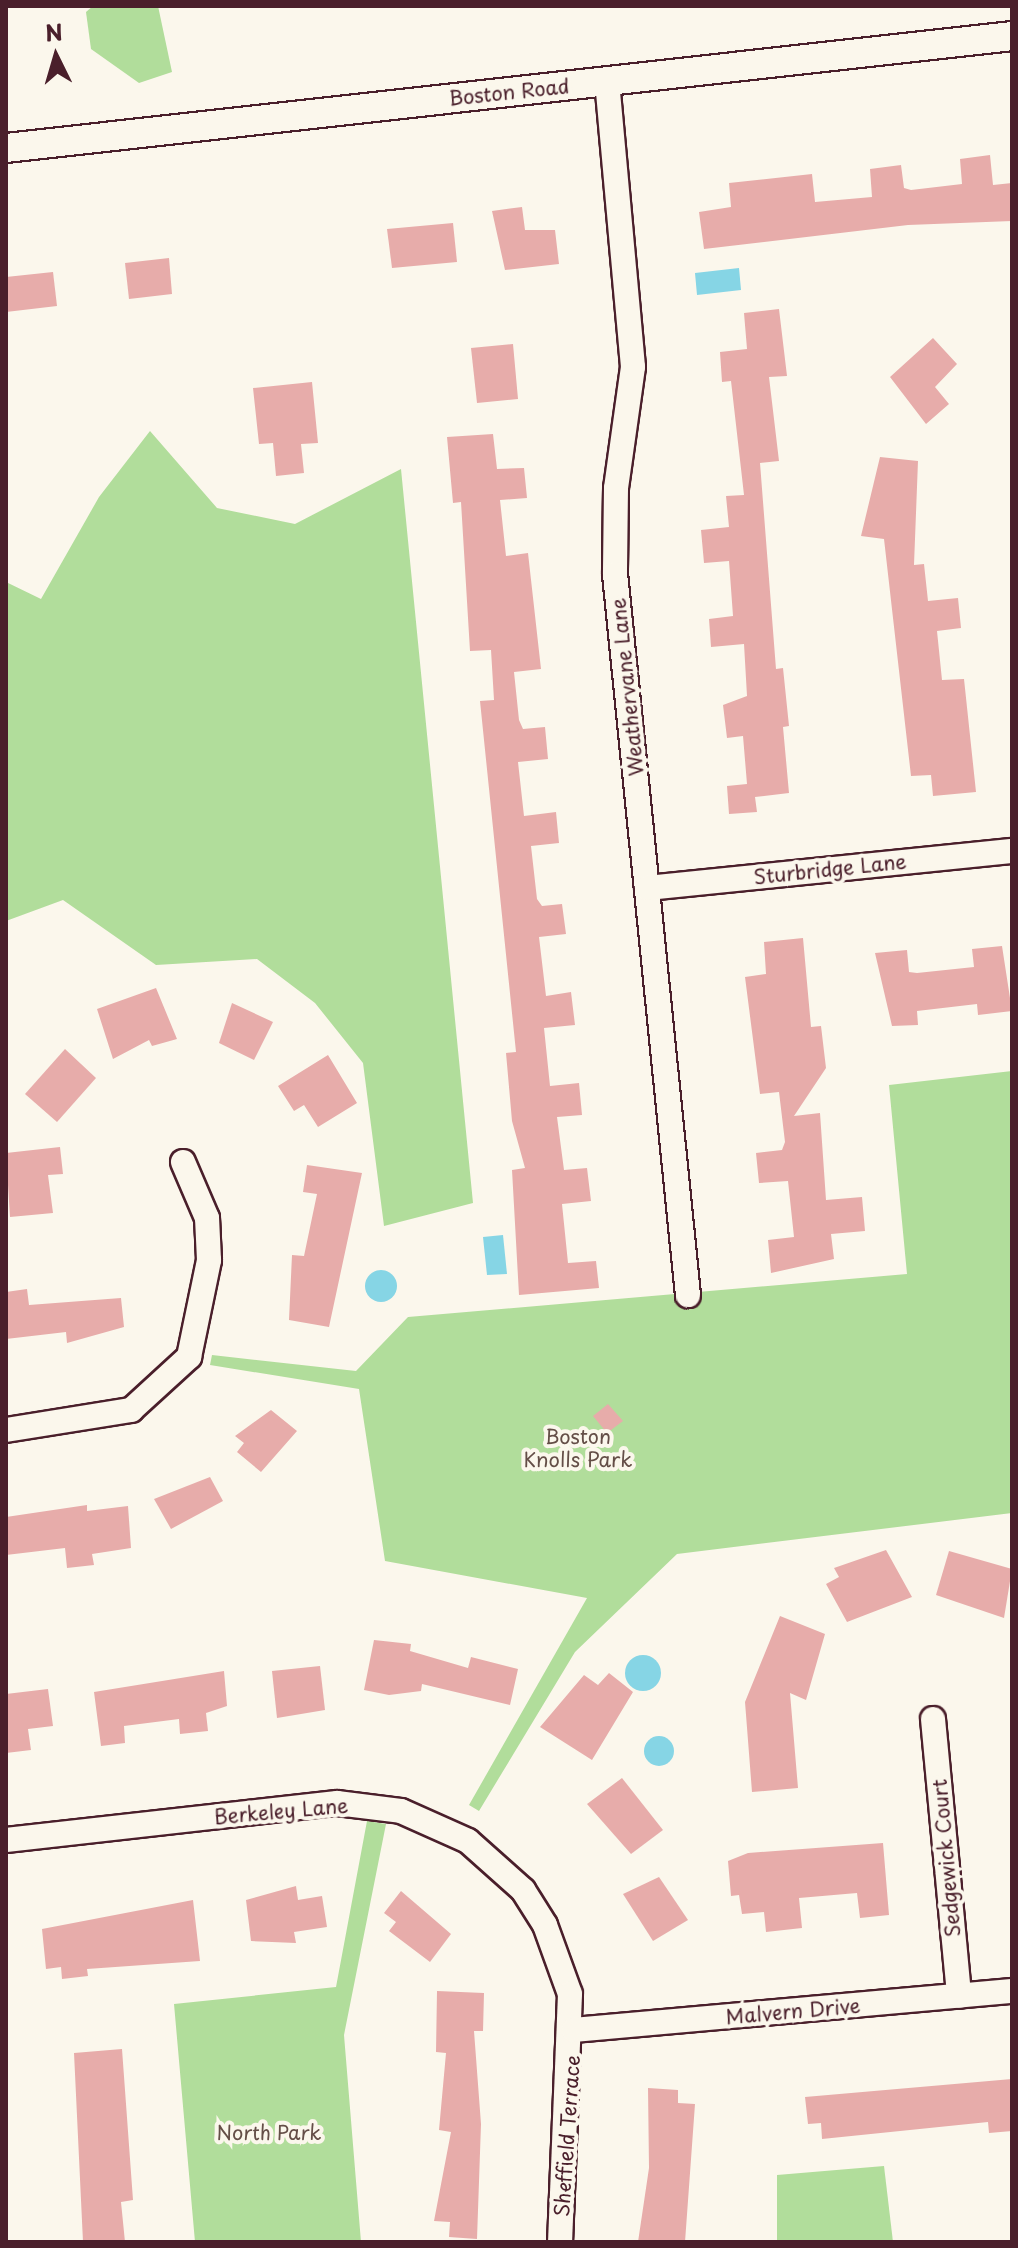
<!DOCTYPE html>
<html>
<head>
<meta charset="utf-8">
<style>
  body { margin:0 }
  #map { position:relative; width:1018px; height:2248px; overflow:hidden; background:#fbf7ec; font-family:"Playpen Sans",sans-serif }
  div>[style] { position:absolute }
  .green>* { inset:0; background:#b1dd9b }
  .water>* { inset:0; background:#86d5e5 }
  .round { border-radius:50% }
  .building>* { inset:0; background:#e7acaa }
  .roads { filter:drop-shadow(2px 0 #4a1f2b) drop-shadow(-2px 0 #4a1f2b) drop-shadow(0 2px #4a1f2b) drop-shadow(0 -2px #4a1f2b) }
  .minor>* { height:24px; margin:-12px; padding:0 12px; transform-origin:12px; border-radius:12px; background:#fbf7ec }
  .tertiary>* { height:28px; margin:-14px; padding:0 14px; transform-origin:14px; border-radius:14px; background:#fbf7ec }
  span { translate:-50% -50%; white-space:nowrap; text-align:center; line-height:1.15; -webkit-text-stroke:8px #fbf7ec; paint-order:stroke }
  .street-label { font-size:20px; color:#4a1f2b }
  .park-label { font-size:20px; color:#644e47 }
  .frame { position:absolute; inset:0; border:8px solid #4a1f2b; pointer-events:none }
  .north { position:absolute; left:16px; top:16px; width:80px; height:80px; -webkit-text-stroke:6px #fbf7ec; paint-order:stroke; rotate:355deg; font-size:22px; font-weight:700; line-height:32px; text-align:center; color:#4a1f2b }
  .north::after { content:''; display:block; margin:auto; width:28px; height:36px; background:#4a1f2b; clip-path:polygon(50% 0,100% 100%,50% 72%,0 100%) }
</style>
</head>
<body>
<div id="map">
  <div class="green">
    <i style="clip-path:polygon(93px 6px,158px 6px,172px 72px,139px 83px,91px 49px,86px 12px)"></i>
    <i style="clip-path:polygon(150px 431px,217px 508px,295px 524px,401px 469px,473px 1203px,384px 1226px,363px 1063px,315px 1003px,257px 959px,156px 965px,63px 900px,6px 921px,6px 582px,41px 599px,99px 497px)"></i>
    <i style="clip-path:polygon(1012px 1071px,1012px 1513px,677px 1554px,575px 1652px,479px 1811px,469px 1805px,587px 1598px,385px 1561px,359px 1389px,210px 1365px,212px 1355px,356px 1371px,408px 1317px,907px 1274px,889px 1085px)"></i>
    <i style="clip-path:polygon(367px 1821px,386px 1824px,344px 2035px,361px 2242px,195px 2242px,174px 2004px,336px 1987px)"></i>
    <i style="clip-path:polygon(884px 2166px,893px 2242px,777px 2242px,777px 2175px)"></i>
  </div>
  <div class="water">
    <i style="clip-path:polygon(739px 268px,741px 290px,697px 295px,695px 273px)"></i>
    <i style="clip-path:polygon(503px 1235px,507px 1274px,487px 1275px,483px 1237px)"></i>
    <i class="round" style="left:365px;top:1270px;width:32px;height:32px"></i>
    <i class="round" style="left:625px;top:1655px;width:36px;height:36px"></i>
    <i class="round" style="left:644px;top:1736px;width:30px;height:30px"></i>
  </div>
  <div class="building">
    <i style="clip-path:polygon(990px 155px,993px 185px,1012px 183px,1012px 221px,908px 225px,704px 249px,699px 212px,731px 207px,729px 183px,812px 174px,815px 202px,872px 197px,870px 169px,901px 165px,904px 188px,911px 190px,962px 184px,960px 159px)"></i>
    <i style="clip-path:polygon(522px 207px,525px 230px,555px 230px,559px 264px,505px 270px,492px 211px)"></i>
    <i style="clip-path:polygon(453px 223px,457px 262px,392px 268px,387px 229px)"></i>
    <i style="clip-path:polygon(169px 258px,172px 294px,129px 299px,125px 263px)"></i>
    <i style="clip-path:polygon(53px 272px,57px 306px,6px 312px,6px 277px)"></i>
    <i style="clip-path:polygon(779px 309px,787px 376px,769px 377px,779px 461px,760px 463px,776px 669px,783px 668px,789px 726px,783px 727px,789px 793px,755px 797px,757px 812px,729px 814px,727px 786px,747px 784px,743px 736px,727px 738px,723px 705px,747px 696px,744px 644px,711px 647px,709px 619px,733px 616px,729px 561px,704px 563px,701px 530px,729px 527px,726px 496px,744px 495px,731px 381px,722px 382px,720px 352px,747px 349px,744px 313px)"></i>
    <i style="clip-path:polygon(933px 338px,957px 364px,935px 387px,949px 404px,926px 424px,890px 377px)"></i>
    <i style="clip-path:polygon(513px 344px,518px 399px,477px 403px,471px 348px)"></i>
    <i style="clip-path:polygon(312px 382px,318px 443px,301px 444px,304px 473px,276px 476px,273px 443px,259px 444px,253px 388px)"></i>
    <i style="clip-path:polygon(493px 434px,497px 469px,524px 468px,527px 498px,500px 500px,506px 556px,528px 553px,541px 669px,514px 672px,519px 720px,523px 729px,545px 727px,548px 759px,518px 762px,524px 816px,556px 812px,559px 843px,531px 846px,537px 899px,542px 906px,562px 904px,566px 934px,539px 937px,546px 996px,571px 992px,575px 1025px,544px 1028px,550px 1086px,579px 1083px,582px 1115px,557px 1117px,564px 1170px,587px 1168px,591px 1201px,562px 1204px,568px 1263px,596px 1261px,599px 1288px,519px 1295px,512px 1170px,525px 1168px,512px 1121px,506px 1053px,516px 1052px,480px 701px,494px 700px,491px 650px,470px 651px,461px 502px,453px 503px,447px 437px)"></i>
    <i style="clip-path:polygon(880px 457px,918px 461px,914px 565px,924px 564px,928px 601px,958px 598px,961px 628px,937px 631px,942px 680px,964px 679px,976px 792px,933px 796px,931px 775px,911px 776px,884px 539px,861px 536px)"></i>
    <i style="clip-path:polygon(803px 938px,811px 1027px,821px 1026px,826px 1068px,794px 1116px,820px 1113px,826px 1200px,862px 1197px,865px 1231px,831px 1234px,834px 1259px,771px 1273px,768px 1240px,794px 1237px,788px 1181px,759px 1183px,756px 1153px,782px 1150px,785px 1142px,779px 1092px,760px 1094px,745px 977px,766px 974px,764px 942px)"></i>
    <i style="clip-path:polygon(1002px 946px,1012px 1011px,978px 1015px,977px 1004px,917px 1011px,918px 1025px,892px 1026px,875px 953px,907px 950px,909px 972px,917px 973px,974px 967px,972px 949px)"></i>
    <i style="clip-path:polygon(156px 988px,177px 1039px,152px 1046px,149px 1040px,113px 1059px,97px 1009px)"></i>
    <i style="clip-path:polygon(232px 1003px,273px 1022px,254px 1060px,219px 1043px)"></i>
    <i style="clip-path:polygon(65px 1049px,96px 1078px,57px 1122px,25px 1094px)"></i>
    <i style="clip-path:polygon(328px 1055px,357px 1103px,318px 1127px,304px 1105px,294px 1111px,278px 1086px)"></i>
    <i style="clip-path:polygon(60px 1147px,63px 1174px,48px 1175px,53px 1213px,10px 1217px,6px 1153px)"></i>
    <i style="clip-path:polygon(307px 1165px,362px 1173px,329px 1327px,289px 1320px,292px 1255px,304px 1256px,317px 1194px,303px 1192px)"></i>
    <i style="clip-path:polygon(27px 1289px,29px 1305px,121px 1298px,124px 1327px,67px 1343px,66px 1332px,6px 1339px,6px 1292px)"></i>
    <i style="clip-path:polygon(608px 1404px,623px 1421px,607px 1433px,593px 1416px)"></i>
    <i style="clip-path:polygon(271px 1410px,297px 1431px,261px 1472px,237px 1452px,244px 1443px,235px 1436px)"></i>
    <i style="clip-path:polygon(210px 1477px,223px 1501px,171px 1529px,154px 1499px)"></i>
    <i style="clip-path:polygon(87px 1505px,87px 1511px,128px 1506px,131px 1548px,92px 1554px,94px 1565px,67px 1568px,65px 1548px,6px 1555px,6px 1517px)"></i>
    <i style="clip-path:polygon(886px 1550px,912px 1597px,847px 1622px,826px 1584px,839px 1577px,834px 1568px)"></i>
    <i style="clip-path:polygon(949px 1551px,1012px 1569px,1004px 1618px,936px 1595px)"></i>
    <i style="clip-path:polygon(780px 1616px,825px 1634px,806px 1700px,790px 1693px,798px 1788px,752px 1792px,745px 1702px)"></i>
    <i style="clip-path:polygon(374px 1640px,411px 1644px,410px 1651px,468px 1668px,471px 1657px,518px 1669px,510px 1705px,422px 1684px,421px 1691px,389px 1695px,364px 1690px)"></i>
    <i style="clip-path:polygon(320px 1666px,325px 1710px,277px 1718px,272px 1671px)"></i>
    <i style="clip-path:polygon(224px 1671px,227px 1706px,206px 1713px,208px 1731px,180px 1734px,179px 1719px,124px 1726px,125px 1743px,101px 1746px,94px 1692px)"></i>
    <i style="clip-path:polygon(609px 1673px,633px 1692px,592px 1760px,540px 1727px,584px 1675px,598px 1685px)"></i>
    <i style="clip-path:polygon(48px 1689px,53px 1726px,28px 1729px,31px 1750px,6px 1753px,6px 1694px)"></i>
    <i style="clip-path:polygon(622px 1778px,663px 1830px,631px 1854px,587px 1804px)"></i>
    <i style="clip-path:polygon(883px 1843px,889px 1915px,860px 1918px,857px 1893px,799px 1898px,802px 1928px,766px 1932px,764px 1912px,742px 1914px,739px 1895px,731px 1896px,728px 1861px,748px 1853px)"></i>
    <i style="clip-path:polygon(659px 1877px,688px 1920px,653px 1941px,623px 1894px)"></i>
    <i style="clip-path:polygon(296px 1886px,298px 1900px,322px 1896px,327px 1927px,294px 1932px,296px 1943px,251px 1941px,246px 1900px)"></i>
    <i style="clip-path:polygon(401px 1891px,451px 1934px,430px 1962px,389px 1931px,396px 1922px,384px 1913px)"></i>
    <i style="clip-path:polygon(193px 1900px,200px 1961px,87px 1969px,88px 1976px,62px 1979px,61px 1967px,46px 1969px,42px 1929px)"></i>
    <i style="clip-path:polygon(437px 1991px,484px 1993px,483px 2031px,474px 2031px,481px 2124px,477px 2239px,449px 2237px,450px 2222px,434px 2221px,451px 2132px,439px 2130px,446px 2053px,436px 2052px)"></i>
    <i style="clip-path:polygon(122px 2049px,133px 2200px,121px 2202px,125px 2242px,83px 2242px,74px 2053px)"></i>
    <i style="clip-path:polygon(1012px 2079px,1012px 2131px,989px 2133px,988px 2122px,822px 2139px,821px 2123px,808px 2124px,805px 2097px)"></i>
    <i style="clip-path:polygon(648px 2088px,678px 2090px,678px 2103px,695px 2104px,685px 2242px,638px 2242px,649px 2168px)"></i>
  </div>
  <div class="roads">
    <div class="minor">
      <i style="left:607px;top:81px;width:287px;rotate:84.8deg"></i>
      <i style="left:633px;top:367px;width:122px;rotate:98deg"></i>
      <i style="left:616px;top:488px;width:86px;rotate:90.7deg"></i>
      <i style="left:615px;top:574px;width:725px;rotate:84.22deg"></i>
      <i style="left:647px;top:888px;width:367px;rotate:-5.8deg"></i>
      <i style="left:6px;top:1430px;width:127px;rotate:-9.1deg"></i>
      <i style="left:131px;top:1410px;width:79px;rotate:-42.4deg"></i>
      <i style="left:189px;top:1357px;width:99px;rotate:-78.3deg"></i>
      <i style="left:209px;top:1260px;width:42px;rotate:-92.7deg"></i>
      <i style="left:207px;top:1218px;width:61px;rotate:-113.2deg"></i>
      <i style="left:933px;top:1719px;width:278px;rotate:84.6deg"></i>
      <i style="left:6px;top:1840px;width:333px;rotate:-6.4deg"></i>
      <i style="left:337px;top:1803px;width:64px;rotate:7.1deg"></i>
      <i style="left:401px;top:1811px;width:73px;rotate:24.1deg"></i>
      <i style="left:468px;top:1841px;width:74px;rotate:41.7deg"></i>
      <i style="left:523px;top:1890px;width:41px;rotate:57.8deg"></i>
      <i style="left:545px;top:1925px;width:73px;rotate:70.1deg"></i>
      <i style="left:570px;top:1994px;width:248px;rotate:92.3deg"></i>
      <i style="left:574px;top:2030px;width:440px;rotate:-5.1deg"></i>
    </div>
    <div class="tertiary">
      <i style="left:6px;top:148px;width:1012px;rotate:-6.35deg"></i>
    </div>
  </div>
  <div class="street-label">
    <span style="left:509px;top:92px;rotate:-6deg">Boston Road</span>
    <span style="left:627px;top:687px;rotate:-96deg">Weathervane Lane</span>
    <span style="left:830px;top:869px;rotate:-6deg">Sturbridge Lane</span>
    <span style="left:281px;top:1811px;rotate:-5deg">Berkeley Lane</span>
    <span style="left:946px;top:1858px;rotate:-95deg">Sedgewick Court</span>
    <span style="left:793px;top:2011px;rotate:-5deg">Malvern Drive</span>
    <span style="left:567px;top:2136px;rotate:-86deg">Sheffield Terrace</span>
  </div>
  <div class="park-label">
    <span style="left:578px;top:1448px">Boston<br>Knolls Park</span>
    <span style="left:269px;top:2132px">North Park</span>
  </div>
  <div class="frame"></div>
  <div class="north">N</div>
</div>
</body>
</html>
